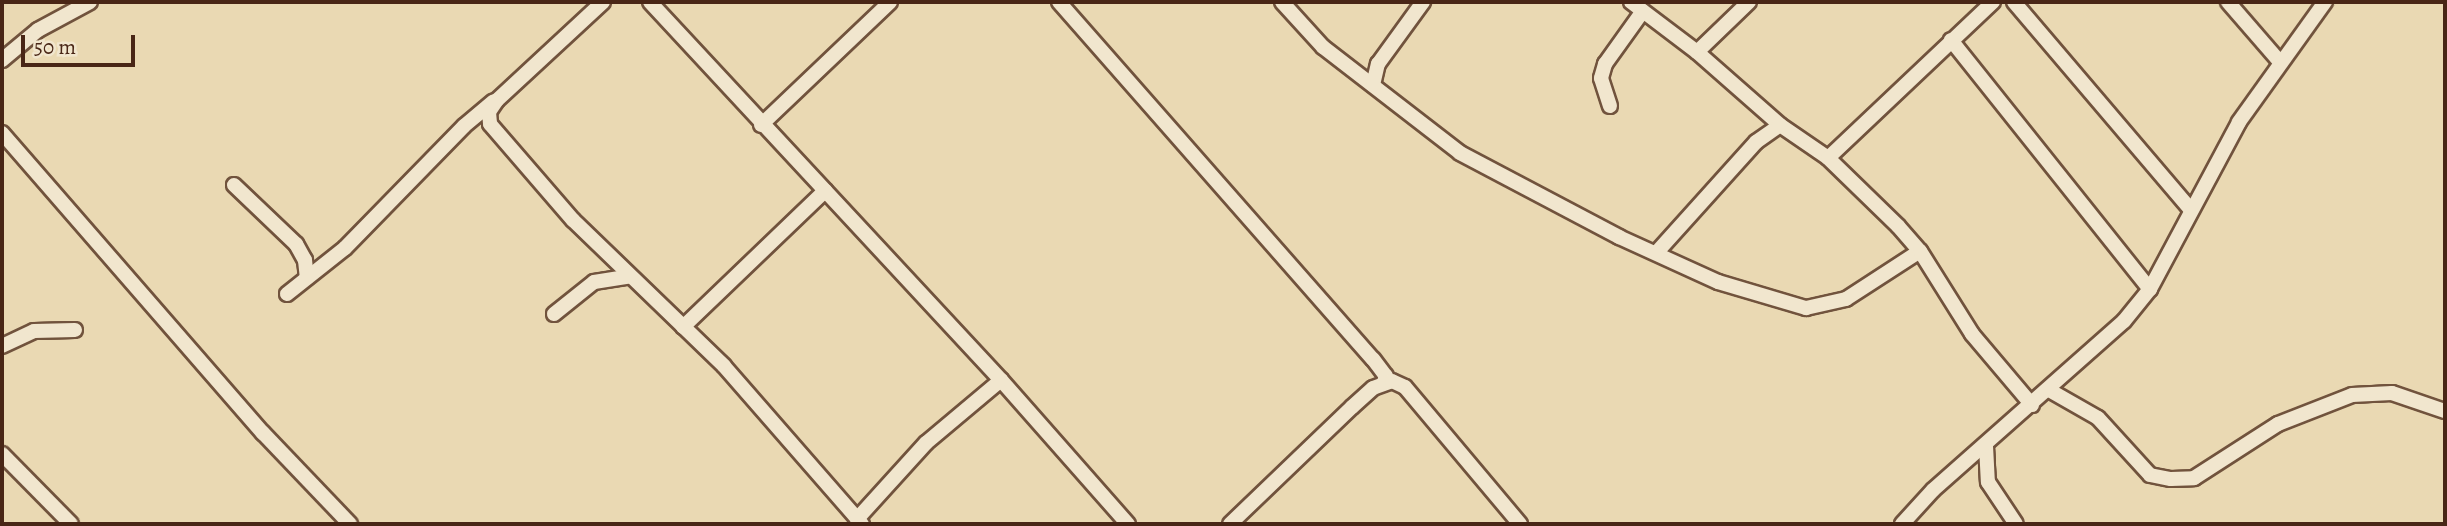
<!DOCTYPE html>
<html>
<head>
<meta charset="utf-8">
<style>
  body { margin:0 }
  #map { position:relative; width:2447px; height:526px; overflow:hidden; background:#ead9b3; font-family:Alegreya,serif }
  div>[style] { position:absolute }
  .roads { filter:drop-shadow(2px 0 #71533d) drop-shadow(-2px 0 #71533d) drop-shadow(0 2px #71533d) drop-shadow(0 -2px #71533d) }
  .street>* { height:14px; margin:-7px; padding:0 7px; transform-origin:7px; border-radius:7px; background:#f1e6ce }
  span { translate:-50% -50%; white-space:nowrap; text-align:center; line-height:1.15; -webkit-text-stroke:5px #f1e6ce; paint-order:stroke }
  .frame { position:absolute; inset:0; border:4px solid #492616; pointer-events:none }
  .scale { position:absolute; left:21px; top:35px; width:114px; height:32px; box-sizing:border-box; border:4px solid #492616; border-top:0; padding-left:9px; font-size:21px; line-height:24px; white-space:nowrap; color:#492616; -webkit-text-stroke:5px #f1e6ce; paint-order:stroke }
</style>
</head>
<body>
<div id="map">
  <div class="roads">
    <div class="street">
      <i style="left:603px;top:2px;width:144px;rotate:137.2deg"></i>
      <i style="left:497px;top:100px;width:14px;rotate:124deg"></i>
      <i style="left:489px;top:112px;width:12px;rotate:85deg"></i>
      <i style="left:490px;top:124px;width:127px;rotate:49.2deg"></i>
      <i style="left:573px;top:220px;width:210px;rotate:44deg"></i>
      <i style="left:724px;top:366px;width:210px;rotate:48.9deg"></i>
      <i style="left:650px;top:2px;width:516px;rotate:47.12deg"></i>
      <i style="left:1001px;top:380px;width:192px;rotate:48.6deg"></i>
      <i style="left:1059px;top:2px;width:475px;rotate:48.7deg"></i>
      <i style="left:1373px;top:359px;width:21px;rotate:53deg"></i>
      <i style="left:1386px;top:376px;width:6px;rotate:108deg"></i>
      <i style="left:1282px;top:2px;width:61px;rotate:47.7deg"></i>
      <i style="left:1323px;top:47px;width:173px;rotate:37.7deg"></i>
      <i style="left:1460px;top:153px;width:180px;rotate:27.8deg"></i>
      <i style="left:1619px;top:237px;width:109px;rotate:24.4deg"></i>
      <i style="left:1718px;top:282px;width:92px;rotate:16.5deg"></i>
      <i style="left:1806px;top:308px;width:41px;rotate:-12.7deg"></i>
      <i style="left:1846px;top:299px;width:88px;rotate:-33deg"></i>
      <i style="left:1631px;top:2px;width:83px;rotate:37.1deg"></i>
      <i style="left:1697px;top:52px;width:111px;rotate:41.3deg"></i>
      <i style="left:1780px;top:125px;width:58px;rotate:34.5deg"></i>
      <i style="left:1828px;top:158px;width:98px;rotate:44.2deg"></i>
      <i style="left:1898px;top:226px;width:33px;rotate:49deg"></i>
      <i style="left:1920px;top:251px;width:98px;rotate:57.9deg"></i>
      <i style="left:1972px;top:334px;width:93px;rotate:49.8deg"></i>
      <i style="left:2014px;top:2px;width:273px;rotate:49.6deg"></i>
      <i style="left:2228px;top:2px;width:79px;rotate:49.1deg"></i>
      <i style="left:1951px;top:40px;width:319px;rotate:51.4deg"></i>
      <i style="left:1697px;top:52px;width:72px;rotate:-43.9deg"></i>
      <i style="left:2px;top:60px;width:47px;rotate:-39.8deg"></i>
      <i style="left:38px;top:30px;width:59px;rotate:-28.3deg"></i>
      <i style="left:1373px;top:85px;width:22px;rotate:-77deg"></i>
      <i style="left:1378px;top:64px;width:77px;rotate:-54deg"></i>
      <i style="left:1610px;top:106px;width:29px;rotate:-108deg"></i>
      <i style="left:1601px;top:78px;width:15px;rotate:-74deg"></i>
      <i style="left:1605px;top:64px;width:65px;rotate:-54.4deg"></i>
      <i style="left:761px;top:125px;width:178px;rotate:-43.6deg"></i>
      <i style="left:2px;top:133px;width:398px;rotate:49deg"></i>
      <i style="left:263px;top:433px;width:126px;rotate:46.3deg"></i>
      <i style="left:1828px;top:158px;width:227px;rotate:-43.4deg"></i>
      <i style="left:234px;top:185px;width:86px;rotate:43.6deg"></i>
      <i style="left:296px;top:244px;width:18px;rotate:61deg"></i>
      <i style="left:305px;top:260px;width:18px;rotate:84deg"></i>
      <i style="left:1657px;top:252px;width:148px;rotate:-48deg"></i>
      <i style="left:1756px;top:142px;width:29px;rotate:-35deg"></i>
      <i style="left:287px;top:294px;width:74px;rotate:-38.4deg"></i>
      <i style="left:345px;top:248px;width:170px;rotate:-45.7deg"></i>
      <i style="left:464px;top:126px;width:38px;rotate:-40deg"></i>
      <i style="left:554px;top:314px;width:51px;rotate:-38.7deg"></i>
      <i style="left:594px;top:282px;width:37px;rotate:-9deg"></i>
      <i style="left:683px;top:327px;width:197px;rotate:-43.8deg"></i>
      <i style="left:2px;top:346px;width:35px;rotate:-25deg"></i>
      <i style="left:34px;top:331px;width:41px;rotate:-1.4deg"></i>
      <i style="left:2049px;top:390px;width:56px;rotate:29.7deg"></i>
      <i style="left:2098px;top:418px;width:77px;rotate:47.6deg"></i>
      <i style="left:2150px;top:475px;width:21px;rotate:11deg"></i>
      <i style="left:2171px;top:479px;width:23px;rotate:-2deg"></i>
      <i style="left:2194px;top:478px;width:100px;rotate:-32.7deg"></i>
      <i style="left:2278px;top:424px;width:79px;rotate:-21.4deg"></i>
      <i style="left:2352px;top:395px;width:40px;rotate:-2.9deg"></i>
      <i style="left:2392px;top:393px;width:56px;rotate:18.8deg"></i>
      <i style="left:1986px;top:446px;width:36px;rotate:87deg"></i>
      <i style="left:1988px;top:482px;width:50px;rotate:56.3deg"></i>
      <i style="left:2px;top:454px;width:98px;rotate:45.4deg"></i>
      <i style="left:857px;top:519px;width:103px;rotate:-47.8deg"></i>
      <i style="left:926px;top:443px;width:98px;rotate:-40deg"></i>
      <i style="left:1230px;top:524px;width:169px;rotate:-43.8deg"></i>
      <i style="left:1352px;top:407px;width:28px;rotate:-42deg"></i>
      <i style="left:1373px;top:388px;width:20px;rotate:-20deg"></i>
      <i style="left:1392px;top:381px;width:14px;rotate:25deg"></i>
      <i style="left:1405px;top:387px;width:179px;rotate:50deg"></i>
      <i style="left:1902px;top:524px;width:46px;rotate:-47.6deg"></i>
      <i style="left:1933px;top:490px;width:255px;rotate:-41.5deg"></i>
      <i style="left:2124px;top:321px;width:41px;rotate:-50.9deg"></i>
      <i style="left:2150px;top:289px;width:189px;rotate:-61.9deg"></i>
      <i style="left:2239px;top:122px;width:148px;rotate:-54.4deg"></i>
    </div>
  </div>
  <div class="frame"></div>
  <div class="scale">50 m</div>
</div>
</body>
</html>
